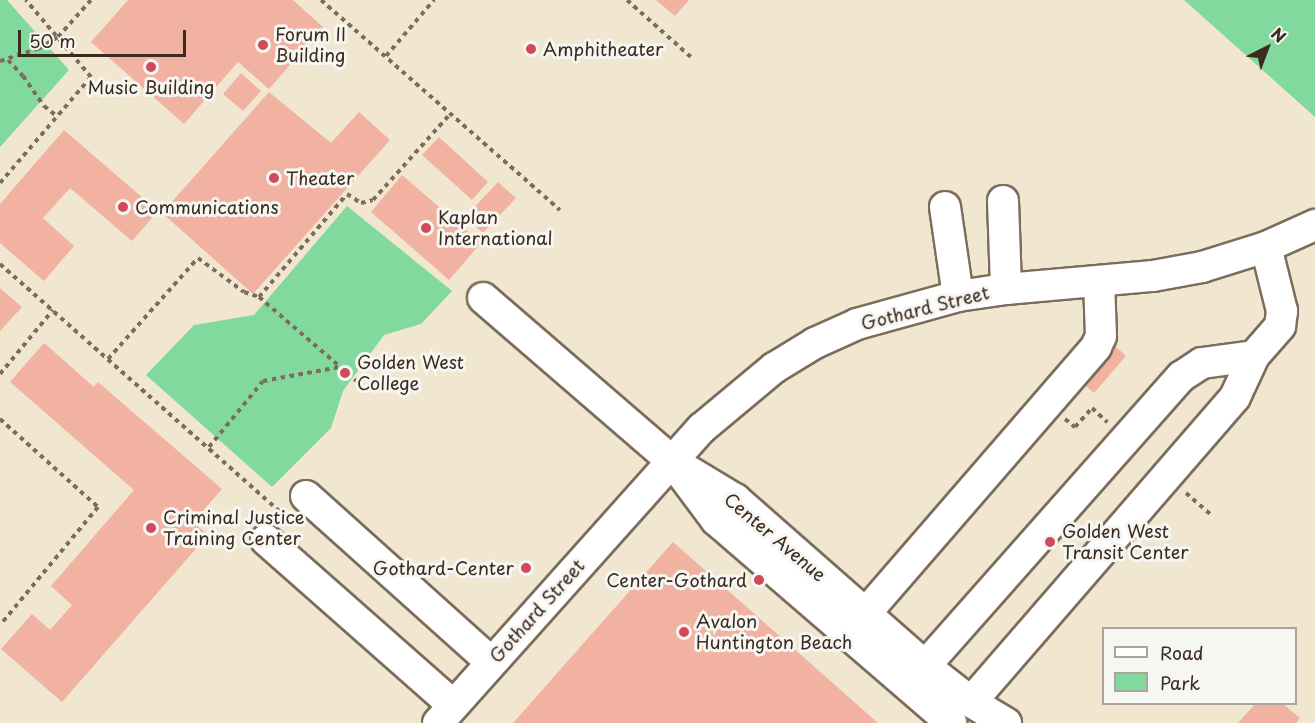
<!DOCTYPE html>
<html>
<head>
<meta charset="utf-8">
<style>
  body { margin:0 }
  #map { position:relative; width:1315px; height:723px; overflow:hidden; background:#f1e6d0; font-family:"Playpen Sans",sans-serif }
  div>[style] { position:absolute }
  .green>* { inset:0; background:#82d99d }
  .building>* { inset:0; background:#f2b2a2 }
  .path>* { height:4px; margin-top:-2px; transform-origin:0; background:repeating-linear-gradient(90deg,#7b6c5c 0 4.5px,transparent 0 9px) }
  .roads { filter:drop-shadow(2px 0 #7b6c5c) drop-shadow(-2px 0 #7b6c5c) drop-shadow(0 2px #7b6c5c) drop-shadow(0 -2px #7b6c5c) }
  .minor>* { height:30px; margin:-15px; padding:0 15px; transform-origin:15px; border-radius:15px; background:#fff }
  .dots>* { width:16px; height:16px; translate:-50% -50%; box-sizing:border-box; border:3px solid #f6f6f2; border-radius:50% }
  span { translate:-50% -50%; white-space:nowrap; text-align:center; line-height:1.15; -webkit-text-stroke:6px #f6f6f2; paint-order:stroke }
  .poi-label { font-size:18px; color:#3b2a1e }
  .left { translate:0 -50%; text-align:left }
  .right { translate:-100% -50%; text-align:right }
  .street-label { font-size:18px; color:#3b2a1e }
  .legend { position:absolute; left:1102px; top:627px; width:195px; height:78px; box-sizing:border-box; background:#f6f6f2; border:2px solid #aba49d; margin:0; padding:8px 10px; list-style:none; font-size:18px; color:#3b2a1e }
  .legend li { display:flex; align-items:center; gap:12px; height:30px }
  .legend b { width:30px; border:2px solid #aba49d }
  .north { position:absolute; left:1237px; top:18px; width:60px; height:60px; -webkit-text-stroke:4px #f6f6f2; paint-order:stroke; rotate:42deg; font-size:16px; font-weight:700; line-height:24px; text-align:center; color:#3b2a1e }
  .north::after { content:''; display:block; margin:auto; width:21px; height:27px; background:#3b2a1e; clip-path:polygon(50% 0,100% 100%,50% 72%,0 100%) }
  .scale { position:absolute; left:18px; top:30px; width:168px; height:27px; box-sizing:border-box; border:3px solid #3b2a1e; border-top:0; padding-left:8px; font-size:18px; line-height:21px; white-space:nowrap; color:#3b2a1e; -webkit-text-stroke:4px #f6f6f2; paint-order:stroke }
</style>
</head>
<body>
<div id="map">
  <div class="green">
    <div style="clip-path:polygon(0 0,7px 0,69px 70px,0 147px)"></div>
    <div style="clip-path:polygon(1184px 0,1315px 0,1315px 117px)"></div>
    <div style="clip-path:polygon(347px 206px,452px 291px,421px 324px,384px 335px,343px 391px,331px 428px,272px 487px,146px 375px,194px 325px,254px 315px)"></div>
  </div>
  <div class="building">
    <div style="clip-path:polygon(128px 0,293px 0,323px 27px,269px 89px,238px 62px,184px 124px,91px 42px)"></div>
    <div style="clip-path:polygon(656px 0,689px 0,675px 16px)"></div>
    <div style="clip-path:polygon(241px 73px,261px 91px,243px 111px,223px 94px)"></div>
    <div style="clip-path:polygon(269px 92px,331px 143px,359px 112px,390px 140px,253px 294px,162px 213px)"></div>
    <div style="clip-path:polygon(64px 130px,158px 211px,132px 241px,70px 188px,43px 218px,74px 246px,44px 281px,0 243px,0 204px)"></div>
    <div style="clip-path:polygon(439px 137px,488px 182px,472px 200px,422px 155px)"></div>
    <div style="clip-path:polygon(402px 175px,481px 243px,449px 280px,371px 212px)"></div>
    <div style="clip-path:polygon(498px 182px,516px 198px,483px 233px,465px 217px)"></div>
    <div style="clip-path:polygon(0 288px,22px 307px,0 331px)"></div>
    <div style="clip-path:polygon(44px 343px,94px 387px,98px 382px,222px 489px,193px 522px,208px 535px,62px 702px,1px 649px,32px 614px,50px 630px,72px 605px,51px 586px,134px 490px,10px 382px)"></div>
    <div style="clip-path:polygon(1113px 344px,1126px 356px,1094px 393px,1080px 381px)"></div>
    <div style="clip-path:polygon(673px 542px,878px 723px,513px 723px)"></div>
    <div style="clip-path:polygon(1255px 704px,1283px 704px,1300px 718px,1296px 723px,1238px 723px)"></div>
  </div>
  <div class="path">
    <div style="left:321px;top:0;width:318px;rotate:41.3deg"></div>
    <div style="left:627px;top:0;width:89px;rotate:41.8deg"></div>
    <div style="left:386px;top:56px;width:74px;rotate:-49.4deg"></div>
    <div style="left:8px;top:60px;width:22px;rotate:47deg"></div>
    <div style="left:23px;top:76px;width:37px;rotate:55deg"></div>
    <div style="left:44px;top:106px;width:18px;rotate:38deg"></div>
    <div style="left:0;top:61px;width:40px;rotate:-18deg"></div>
    <div style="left:38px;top:49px;width:23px;rotate:-31deg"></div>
    <div style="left:58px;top:37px;width:50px;rotate:-48.3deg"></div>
    <div style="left:0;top:183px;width:140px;rotate:-49.4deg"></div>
    <div style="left:91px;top:77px;width:101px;rotate:-130.2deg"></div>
    <div style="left:0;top:264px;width:383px;rotate:41.5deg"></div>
    <div style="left:259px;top:297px;width:133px;rotate:40.7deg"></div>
    <div style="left:108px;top:359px;width:135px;rotate:-48.3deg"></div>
    <div style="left:198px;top:258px;width:57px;rotate:36.5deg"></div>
    <div style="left:244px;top:292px;width:16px;rotate:18deg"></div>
    <div style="left:259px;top:297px;width:135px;rotate:-49.5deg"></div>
    <div style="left:347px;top:194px;width:17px;rotate:33deg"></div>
    <div style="left:361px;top:203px;width:12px;rotate:-14deg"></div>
    <div style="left:373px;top:200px;width:117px;rotate:-48.1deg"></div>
    <div style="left:0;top:374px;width:83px;rotate:-50.4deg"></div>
    <div style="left:0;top:419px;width:132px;rotate:41.9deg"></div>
    <div style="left:98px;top:507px;width:153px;rotate:129.7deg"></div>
    <div style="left:1065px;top:419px;width:13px;rotate:39deg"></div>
    <div style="left:1075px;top:427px;width:25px;rotate:-48deg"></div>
    <div style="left:1092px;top:408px;width:21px;rotate:43deg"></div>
    <div style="left:209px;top:447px;width:85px;rotate:-50.7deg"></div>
    <div style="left:263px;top:381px;width:78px;rotate:-10.3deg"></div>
    <div style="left:1186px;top:493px;width:32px;rotate:41deg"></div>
  </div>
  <div class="roads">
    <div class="minor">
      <div style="left:1003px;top:201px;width:88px;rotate:88deg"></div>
      <div style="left:945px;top:207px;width:90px;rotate:81.7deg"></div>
      <div style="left:483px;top:298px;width:250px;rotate:40.8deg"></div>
      <div style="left:672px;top:461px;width:74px;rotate:31.1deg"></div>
      <div style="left:735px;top:499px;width:253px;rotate:41.3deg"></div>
      <div style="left:925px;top:666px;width:58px;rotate:38deg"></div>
      <div style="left:971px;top:702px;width:41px;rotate:31deg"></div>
      <div style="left:681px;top:473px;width:59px;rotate:53.3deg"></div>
      <div style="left:716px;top:520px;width:311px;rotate:40.8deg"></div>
      <div style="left:306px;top:496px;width:249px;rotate:41.9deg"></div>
      <div style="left:266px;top:540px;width:249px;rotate:41.4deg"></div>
      <div style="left:865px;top:614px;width:353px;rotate:-49.1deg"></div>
      <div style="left:1096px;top:347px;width:12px;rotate:-66deg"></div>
      <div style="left:1101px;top:336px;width:54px;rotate:-92.1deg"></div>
      <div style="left:925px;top:666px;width:387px;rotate:-48.5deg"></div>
      <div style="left:1182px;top:376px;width:24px;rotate:-33deg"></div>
      <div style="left:1202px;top:363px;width:52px;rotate:-7.7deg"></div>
      <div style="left:971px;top:702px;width:403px;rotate:-49.1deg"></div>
      <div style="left:1235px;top:397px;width:45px;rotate:-65.1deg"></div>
      <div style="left:1254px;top:356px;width:40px;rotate:-49deg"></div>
      <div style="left:1280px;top:326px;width:15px;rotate:-82deg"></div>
      <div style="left:1282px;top:311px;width:66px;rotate:-104deg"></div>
      <div style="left:438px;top:723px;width:396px;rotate:-48.2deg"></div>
      <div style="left:702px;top:428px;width:94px;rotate:-39.8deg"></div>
      <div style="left:774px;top:368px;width:48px;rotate:-31.4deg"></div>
      <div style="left:815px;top:343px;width:46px;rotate:-24.3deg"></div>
      <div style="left:857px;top:324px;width:105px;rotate:-15.5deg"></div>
      <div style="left:958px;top:296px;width:49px;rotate:-8.3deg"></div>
      <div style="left:1006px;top:289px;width:148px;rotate:-5.1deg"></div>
      <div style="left:1153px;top:276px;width:50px;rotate:-10.4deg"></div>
      <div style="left:1202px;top:267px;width:67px;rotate:-17.4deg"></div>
      <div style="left:1266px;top:247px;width:54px;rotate:-24.2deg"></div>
    </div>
  </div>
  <div class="dots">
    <div style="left:263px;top:45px;background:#d1495b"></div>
    <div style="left:531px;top:49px;background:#d1495b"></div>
    <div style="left:151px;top:67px;background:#d1495b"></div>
    <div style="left:274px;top:178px;background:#d1495b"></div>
    <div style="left:123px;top:207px;background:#d1495b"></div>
    <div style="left:426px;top:228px;background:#d1495b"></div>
    <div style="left:345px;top:373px;background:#d1495b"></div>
    <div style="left:151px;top:528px;background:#d1495b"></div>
    <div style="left:1050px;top:542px;background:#d1495b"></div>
    <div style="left:526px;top:568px;background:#d1495b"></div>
    <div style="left:759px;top:580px;background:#d1495b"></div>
    <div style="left:684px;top:632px;background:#d1495b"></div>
  </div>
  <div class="poi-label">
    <span class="left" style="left:275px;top:45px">Forum II<br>Building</span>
    <span class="left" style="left:543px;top:49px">Amphitheater</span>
    <span style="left:151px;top:87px">Music Building</span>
    <span class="left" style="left:286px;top:178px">Theater</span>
    <span class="left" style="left:135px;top:207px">Communications</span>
    <span class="left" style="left:438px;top:228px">Kaplan<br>International</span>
    <span class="left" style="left:357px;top:373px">Golden West<br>College</span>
    <span class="left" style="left:163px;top:528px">Criminal Justice<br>Training Center</span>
    <span class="left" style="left:1062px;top:542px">Golden West<br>Transit Center</span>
    <span class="right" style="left:514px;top:568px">Gothard-Center</span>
    <span class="right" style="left:747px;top:580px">Center-Gothard</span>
    <span class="left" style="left:696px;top:632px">Avalon<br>Huntington Beach</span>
  </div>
  <div class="street-label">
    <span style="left:925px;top:308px;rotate:-14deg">Gothard Street</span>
    <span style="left:775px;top:537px;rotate:40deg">Center Avenue</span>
    <span style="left:537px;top:611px;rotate:-48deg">Gothard Street</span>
  </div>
  <ul class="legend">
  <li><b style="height:8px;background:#fff"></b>Road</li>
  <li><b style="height:16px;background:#82d99d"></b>Park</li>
  </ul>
  <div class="north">N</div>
  <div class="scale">50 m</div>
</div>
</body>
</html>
